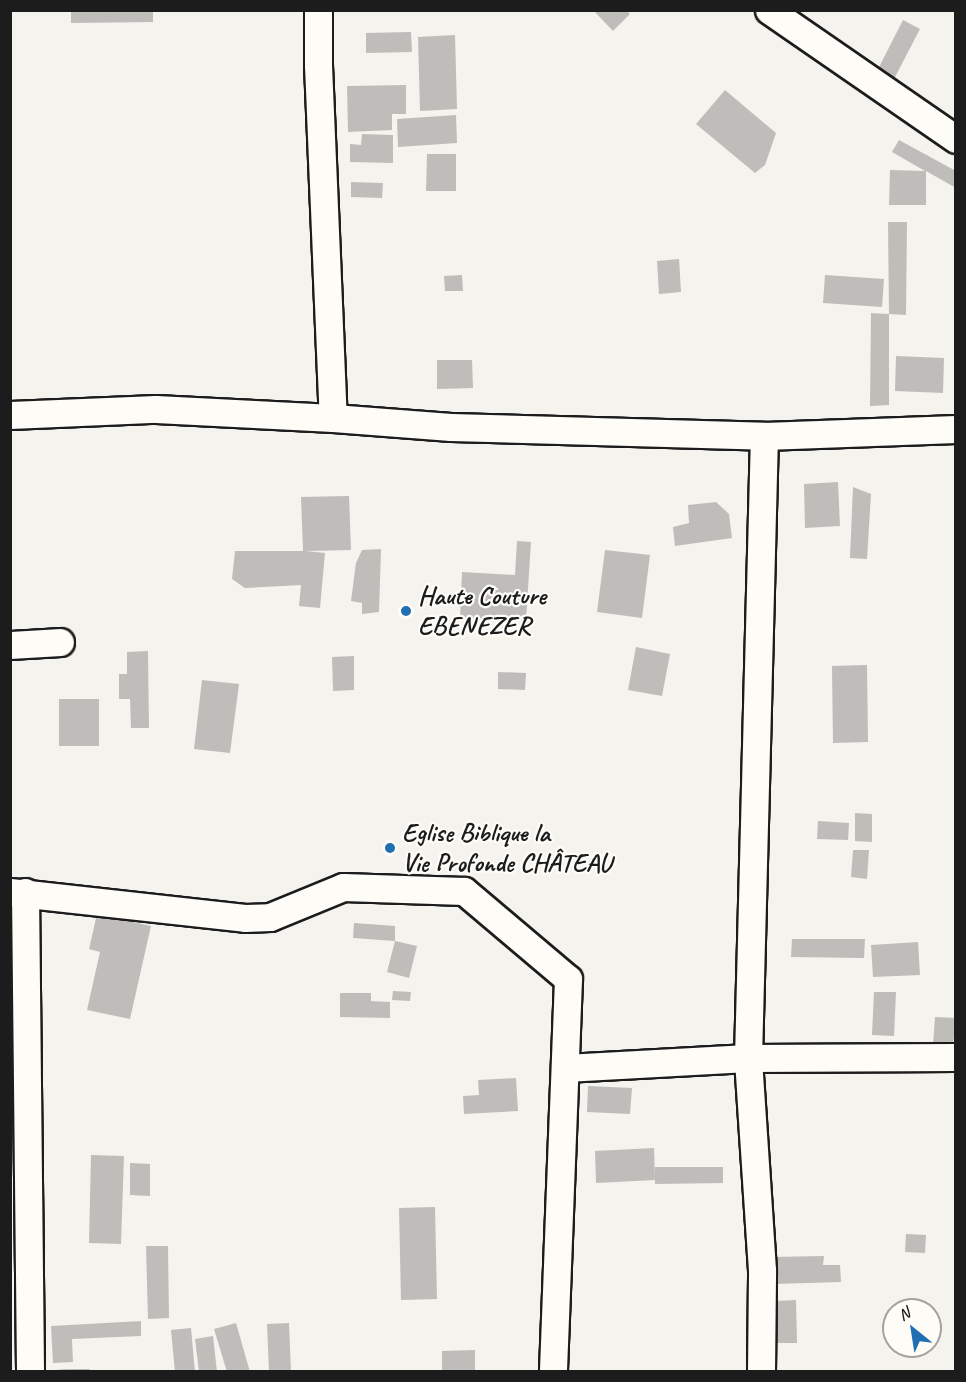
<!DOCTYPE html>
<html>
<head>
<meta charset="utf-8">
<style>
  body { margin:0 }
  #map { position:relative; width:966px; height:1382px; overflow:hidden; background:#f4f3ee; font-family:Caveat,sans-serif }
  div>[style] { position:absolute }
  .building>* { inset:0; background:#bebdba }
  .roads { filter:drop-shadow(2px 0 #1c1c1c) drop-shadow(-2px 0 #1c1c1c) drop-shadow(0 2px #1c1c1c) drop-shadow(0 -2px #1c1c1c) }
  .street>* { height:27px; margin:-13.5px; padding:0 13.5px; transform-origin:13.5px; border-radius:13.5px; background:#fdfcf7 }
  .dots>* { width:16px; height:16px; translate:-50% -50%; box-sizing:border-box; border:3px solid #fdfcf7; border-radius:50% }
  span { translate:-50% -50%; white-space:nowrap; text-align:center; line-height:1.15; -webkit-text-stroke:4.5px #fdfcf7; paint-order:stroke }
  .poi-label { font-size:26px; color:#1c1c1c; font-weight:700 }
  .left { translate:0 -50%; text-align:left }
  .frame { position:absolute; inset:0; border:12px solid #1c1c1c; pointer-events:none }
  .north { position:absolute; left:882px; top:1298px; width:60px; height:60px; box-sizing:border-box; background:#fdfcf7; border:2px solid #a3a29f; border-radius:50%; rotate:330deg; font-size:16px; font-weight:700; line-height:24px; text-align:center; color:#1c1c1c }
  .north::after { content:''; display:block; margin:auto; width:21px; height:27px; background:#1f6fb2; clip-path:polygon(50% 0,100% 100%,50% 72%,0 100%) }
</style>
</head>
<body>
<div id="map">
  <div class="building">
    <div style="clip-path:polygon(71px 10px,153px 10px,153px 22px,71px 23px)"></div>
    <div style="clip-path:polygon(593px 10px,626px 10px,630px 14px,613px 31px)"></div>
    <div style="clip-path:polygon(903px 20px,920px 29px,894px 79px,877px 71px)"></div>
    <div style="clip-path:polygon(411px 32px,412px 52px,366px 53px,366px 33px)"></div>
    <div style="clip-path:polygon(455px 35px,457px 109px,420px 111px,418px 37px)"></div>
    <div style="clip-path:polygon(406px 85px,406px 114px,392px 114px,392px 130px,348px 132px,347px 86px)"></div>
    <div style="clip-path:polygon(725px 90px,776px 133px,765px 165px,755px 173px,696px 124px)"></div>
    <div style="clip-path:polygon(456px 115px,457px 143px,398px 147px,397px 119px)"></div>
    <div style="clip-path:polygon(362px 134px,393px 135px,393px 163px,350px 162px,350px 144px,361px 145px)"></div>
    <div style="clip-path:polygon(899px 140px,956px 171px,956px 188px,926px 171px,926px 205px,889px 205px,890px 170px,925px 171px,892px 152px)"></div>
    <div style="clip-path:polygon(427px 154px,456px 154px,456px 191px,426px 191px)"></div>
    <div style="clip-path:polygon(351px 182px,383px 183px,382px 198px,351px 197px)"></div>
    <div style="clip-path:polygon(888px 222px,907px 222px,906px 315px,889px 314px)"></div>
    <div style="clip-path:polygon(679px 259px,681px 292px,659px 294px,657px 261px)"></div>
    <div style="clip-path:polygon(462px 275px,463px 291px,445px 291px,444px 276px)"></div>
    <div style="clip-path:polygon(825px 275px,884px 279px,882px 307px,823px 303px)"></div>
    <div style="clip-path:polygon(871px 313px,889px 314px,889px 405px,870px 406px)"></div>
    <div style="clip-path:polygon(896px 356px,944px 358px,943px 393px,895px 391px)"></div>
    <div style="clip-path:polygon(437px 360px,472px 360px,473px 388px,437px 389px)"></div>
    <div style="clip-path:polygon(838px 482px,840px 526px,805px 528px,804px 484px)"></div>
    <div style="clip-path:polygon(853px 487px,871px 494px,867px 559px,850px 558px)"></div>
    <div style="clip-path:polygon(349px 496px,351px 550px,306px 551px,325px 553px,320px 608px,299px 606px,301px 585px,245px 588px,232px 579px,235px 551px,303px 551px,301px 497px)"></div>
    <div style="clip-path:polygon(716px 502px,729px 514px,732px 538px,675px 546px,673px 527px,689px 523px,688px 505px)"></div>
    <div style="clip-path:polygon(517px 541px,531px 542px,526px 620px,460px 618px,462px 572px,515px 575px)"></div>
    <div style="clip-path:polygon(381px 549px,379px 612px,362px 614px,362px 603px,351px 601px,356px 563px,362px 550px)"></div>
    <div style="clip-path:polygon(605px 550px,650px 555px,642px 618px,597px 612px)"></div>
    <div style="clip-path:polygon(636px 647px,670px 654px,662px 696px,628px 690px)"></div>
    <div style="clip-path:polygon(148px 651px,149px 728px,131px 728px,130px 699px,119px 699px,119px 674px,127px 674px,127px 652px)"></div>
    <div style="clip-path:polygon(354px 656px,354px 690px,333px 691px,332px 657px)"></div>
    <div style="clip-path:polygon(867px 665px,868px 742px,833px 743px,832px 666px)"></div>
    <div style="clip-path:polygon(498px 672px,526px 673px,525px 690px,498px 689px)"></div>
    <div style="clip-path:polygon(202px 680px,239px 684px,230px 753px,194px 749px)"></div>
    <div style="clip-path:polygon(59px 699px,99px 699px,99px 746px,59px 746px)"></div>
    <div style="clip-path:polygon(855px 813px,872px 814px,872px 842px,855px 841px)"></div>
    <div style="clip-path:polygon(818px 821px,849px 823px,848px 840px,817px 839px)"></div>
    <div style="clip-path:polygon(853px 850px,869px 850px,867px 879px,851px 877px)"></div>
    <div style="clip-path:polygon(97px 914px,151px 926px,130px 1019px,87px 1010px,100px 952px,89px 949px)"></div>
    <div style="clip-path:polygon(354px 923px,395px 926px,395px 941px,417px 946px,409px 978px,387px 972px,395px 941px,353px 938px)"></div>
    <div style="clip-path:polygon(792px 939px,865px 939px,864px 958px,791px 957px)"></div>
    <div style="clip-path:polygon(918px 942px,920px 975px,873px 977px,871px 945px)"></div>
    <div style="clip-path:polygon(393px 991px,411px 992px,410px 1001px,392px 1000px)"></div>
    <div style="clip-path:polygon(874px 992px,896px 992px,894px 1036px,872px 1035px)"></div>
    <div style="clip-path:polygon(340px 993px,371px 993px,371px 1001px,390px 1002px,390px 1018px,340px 1017px)"></div>
    <div style="clip-path:polygon(935px 1017px,956px 1018px,953px 1045px,933px 1045px)"></div>
    <div style="clip-path:polygon(516px 1078px,518px 1111px,464px 1114px,463px 1096px,479px 1095px,478px 1080px)"></div>
    <div style="clip-path:polygon(588px 1086px,632px 1088px,630px 1114px,587px 1112px)"></div>
    <div style="clip-path:polygon(654px 1148px,655px 1180px,596px 1183px,595px 1151px)"></div>
    <div style="clip-path:polygon(91px 1155px,124px 1156px,121px 1244px,89px 1243px)"></div>
    <div style="clip-path:polygon(130px 1163px,150px 1164px,150px 1196px,130px 1195px)"></div>
    <div style="clip-path:polygon(655px 1167px,723px 1167px,723px 1183px,655px 1184px)"></div>
    <div style="clip-path:polygon(435px 1207px,437px 1299px,401px 1300px,399px 1208px)"></div>
    <div style="clip-path:polygon(906px 1234px,926px 1235px,925px 1253px,905px 1252px)"></div>
    <div style="clip-path:polygon(146px 1246px,168px 1246px,169px 1318px,148px 1319px)"></div>
    <div style="clip-path:polygon(824px 1256px,823px 1265px,840px 1265px,841px 1282px,774px 1284px,773px 1257px)"></div>
    <div style="clip-path:polygon(796px 1300px,797px 1343px,775px 1343px,775px 1301px)"></div>
    <div style="clip-path:polygon(141px 1321px,141px 1336px,72px 1339px,73px 1362px,53px 1363px,51px 1326px)"></div>
    <div style="clip-path:polygon(236px 1323px,250px 1372px,227px 1372px,214px 1329px)"></div>
    <div style="clip-path:polygon(289px 1323px,291px 1372px,269px 1372px,267px 1324px)"></div>
    <div style="clip-path:polygon(191px 1328px,195px 1372px,175px 1372px,171px 1330px)"></div>
    <div style="clip-path:polygon(213px 1336px,217px 1372px,199px 1372px,195px 1339px)"></div>
    <div style="clip-path:polygon(475px 1350px,475px 1372px,442px 1372px,442px 1351px)"></div>
    <div style="clip-path:polygon(55px 1369px,90px 1369px,89px 1372px)"></div>
  </div>
  <div class="roads">
    <div class="street">
      <div style="left:318px;top:10px;width:55px;rotate:90deg"></div>
      <div style="left:318px;top:65px;width:353px;rotate:87.6deg"></div>
      <div style="left:769px;top:10px;width:227px;rotate:34.6deg"></div>
      <div style="left:10px;top:415px;width:146px;rotate:-2.4deg"></div>
      <div style="left:156px;top:409px;width:177px;rotate:2.9deg"></div>
      <div style="left:333px;top:418px;width:118px;rotate:4.4deg"></div>
      <div style="left:451px;top:427px;width:313px;rotate:1.6deg"></div>
      <div style="left:764px;top:436px;width:192px;rotate:-2.1deg"></div>
      <div style="left:10px;top:645px;width:50px;rotate:-3.4deg"></div>
      <div style="left:10px;top:892px;width:236px;rotate:6.3deg"></div>
      <div style="left:245px;top:918px;width:25px;rotate:-2deg"></div>
      <div style="left:270px;top:917px;width:79px;rotate:-22.3deg"></div>
      <div style="left:343px;top:887px;width:121px;rotate:1.9deg"></div>
      <div style="left:464px;top:891px;width:136px;rotate:40.2deg"></div>
      <div style="left:568px;top:979px;width:393px;rotate:92.2deg"></div>
      <div style="left:25px;top:892px;width:480px;rotate:89.4deg"></div>
      <div style="left:565px;top:1068px;width:183px;rotate:-3.1deg"></div>
      <div style="left:748px;top:1058px;width:208px;rotate:-0.3deg"></div>
      <div style="left:761px;top:1372px;width:102px;rotate:-89.4deg"></div>
      <div style="left:762px;top:1270px;width:212px;rotate:-93.8deg"></div>
      <div style="left:748px;top:1058px;width:622px;rotate:-88.53deg"></div>
    </div>
  </div>
  <div class="dots">
    <div style="left:406px;top:611px;background:#1f6fb2"></div>
    <div style="left:390px;top:848px;background:#1f6fb2"></div>
  </div>
  <div class="poi-label">
    <span class="left" style="left:418px;top:611px">Haute Couture<br>EBENEZER</span>
    <span class="left" style="left:402px;top:848px">Eglise Biblique la<br>Vie Profonde CHÂTEAU</span>
  </div>
  <div class="frame"></div>
  <div class="north">N</div>
</div>
</body>
</html>
